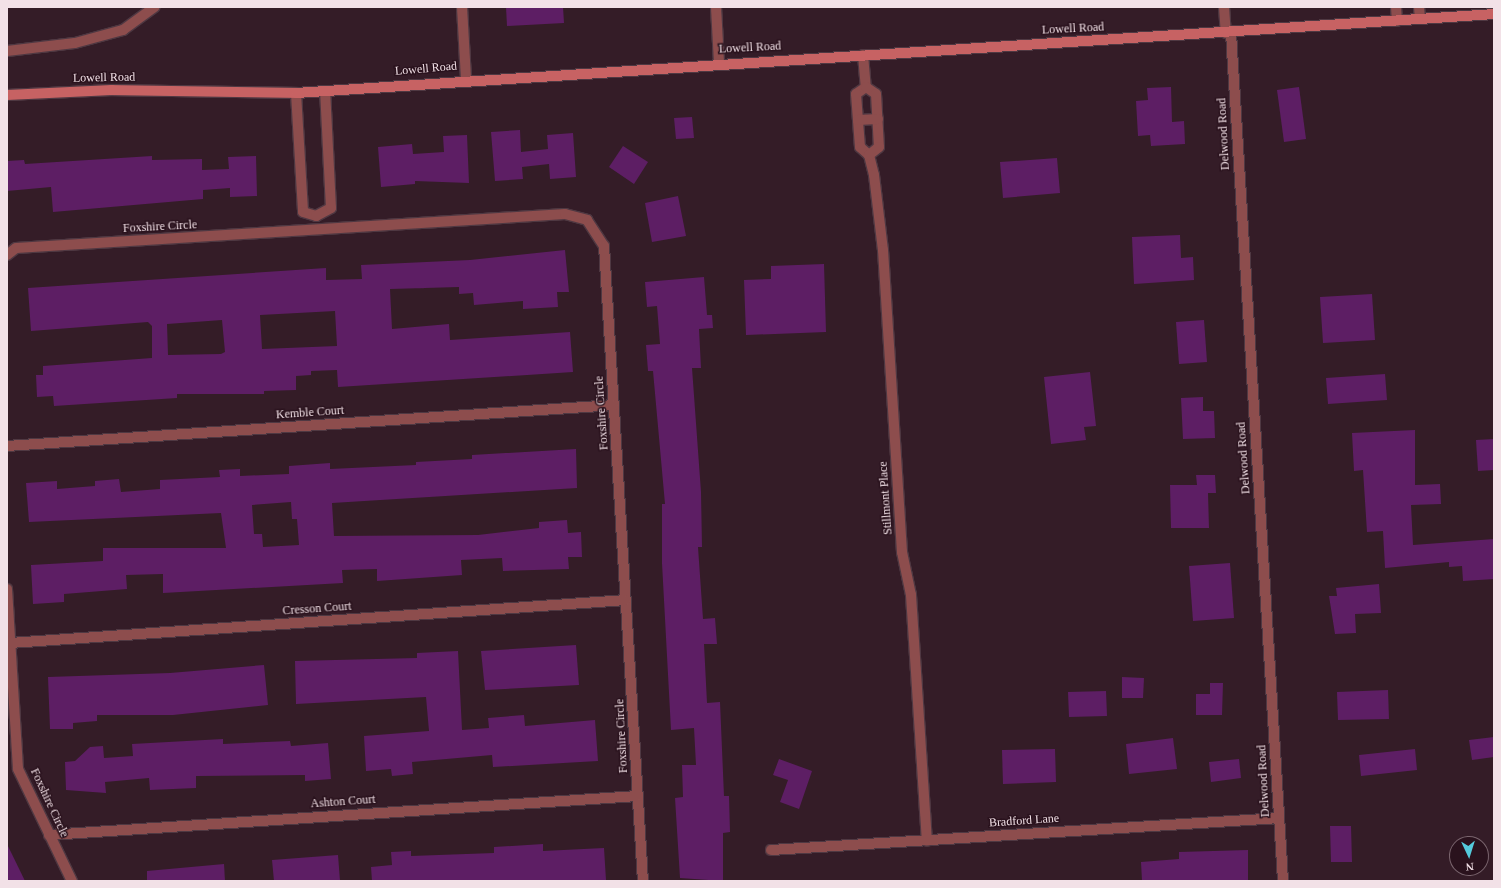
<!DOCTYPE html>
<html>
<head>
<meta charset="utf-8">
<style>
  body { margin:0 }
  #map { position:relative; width:1501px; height:888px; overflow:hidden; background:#341c27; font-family:Georgia,serif }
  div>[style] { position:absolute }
  .building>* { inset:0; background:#5d1e64 }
  .roads { filter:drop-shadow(1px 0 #4f3842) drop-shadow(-1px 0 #4f3842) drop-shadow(0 1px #4f3842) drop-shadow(0 -1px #4f3842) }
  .lane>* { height:10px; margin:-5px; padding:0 5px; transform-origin:5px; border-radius:5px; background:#8d4d4d }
  .street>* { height:10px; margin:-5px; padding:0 5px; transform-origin:5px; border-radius:5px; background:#8d4d4d }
  .secondary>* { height:10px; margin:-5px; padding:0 5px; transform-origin:5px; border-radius:5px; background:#c76263 }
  span { translate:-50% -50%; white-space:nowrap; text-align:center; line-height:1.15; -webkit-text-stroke:3px #2a121d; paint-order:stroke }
  .street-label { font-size:12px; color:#f2e1e7 }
  .frame { position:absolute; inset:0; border:8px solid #f2e1e7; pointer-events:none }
  .north { position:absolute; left:1449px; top:836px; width:40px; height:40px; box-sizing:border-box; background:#2a121d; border:1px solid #7a656e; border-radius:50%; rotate:176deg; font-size:11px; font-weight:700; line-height:16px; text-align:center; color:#f2e1e7 }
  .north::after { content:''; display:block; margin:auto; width:14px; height:18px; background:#54cadc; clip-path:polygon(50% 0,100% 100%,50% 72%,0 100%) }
</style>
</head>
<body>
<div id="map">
  <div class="building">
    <div style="clip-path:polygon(506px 7px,563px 7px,564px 23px,507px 26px)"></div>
    <div style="clip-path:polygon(1171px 87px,1172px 122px,1184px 121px,1185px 144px,1151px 146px,1150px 135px,1138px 136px,1136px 101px,1148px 100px,1147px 88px)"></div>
    <div style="clip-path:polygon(1299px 87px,1306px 139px,1284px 142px,1277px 90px)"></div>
    <div style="clip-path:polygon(692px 117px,694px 138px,676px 139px,674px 118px)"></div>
    <div style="clip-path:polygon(520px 130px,521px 152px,548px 149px,547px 135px,573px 133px,576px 177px,550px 179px,549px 164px,522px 167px,523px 179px,495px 181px,491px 132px)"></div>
    <div style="clip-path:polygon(467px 135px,469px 183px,415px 181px,415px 184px,381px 187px,378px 147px,412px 144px,413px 154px,444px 152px,443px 136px)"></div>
    <div style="clip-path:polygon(623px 146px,648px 162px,634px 184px,609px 167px)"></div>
    <div style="clip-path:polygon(152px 156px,152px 160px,202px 159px,202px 170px,229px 169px,228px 157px,256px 156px,257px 196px,230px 197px,230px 188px,203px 190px,203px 199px,53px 212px,51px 187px,7px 191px,7px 161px,24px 160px,25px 164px)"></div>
    <div style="clip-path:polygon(1057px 158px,1060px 193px,1003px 198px,1000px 162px)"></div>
    <div style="clip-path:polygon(678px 196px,686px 236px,652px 242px,645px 203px)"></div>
    <div style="clip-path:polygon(1180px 235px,1181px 258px,1193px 257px,1194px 280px,1134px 284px,1132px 237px)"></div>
    <div style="clip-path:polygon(evenodd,565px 250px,569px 292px,557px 292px,558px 307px,523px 309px,523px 301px,474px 305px,473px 293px,459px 294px,459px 287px,390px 289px,392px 329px,449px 324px,450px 340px,570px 332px,573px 372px,338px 387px,337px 370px,311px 371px,311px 375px,296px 376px,296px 390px,264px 391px,264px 394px,177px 394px,177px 398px,54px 406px,53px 396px,37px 397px,36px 375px,43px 375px,43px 366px,152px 358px,152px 326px,148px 322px,31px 331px,28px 288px,326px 268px,326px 280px,362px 279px,361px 265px,470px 260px,565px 250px,335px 311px,337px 346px,262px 349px,260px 315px,335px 311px,565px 250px,222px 320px,225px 352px,221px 354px,168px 355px,167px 324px,222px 320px)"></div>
    <div style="clip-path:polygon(824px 264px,826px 332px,746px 335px,744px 280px,771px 279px,771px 266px)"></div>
    <div style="clip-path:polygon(704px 277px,707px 315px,712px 315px,713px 328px,699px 329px,701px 368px,692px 368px,701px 492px,702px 547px,698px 547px,703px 619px,715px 618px,717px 644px,704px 644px,707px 703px,720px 702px,724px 796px,729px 796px,730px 832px,723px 833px,723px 881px,680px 878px,675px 798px,683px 797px,682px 765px,696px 765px,694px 728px,671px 730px,662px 563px,662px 504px,665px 504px,653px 371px,648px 371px,646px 345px,660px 344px,657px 306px,647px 307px,645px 282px)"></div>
    <div style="clip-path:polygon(1372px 294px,1375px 340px,1323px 343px,1320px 297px)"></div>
    <div style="clip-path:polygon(1204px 320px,1207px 362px,1179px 364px,1176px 322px)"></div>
    <div style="clip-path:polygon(1090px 372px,1096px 426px,1084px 427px,1086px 440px,1051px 444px,1044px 377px)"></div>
    <div style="clip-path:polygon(1385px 374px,1387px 400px,1328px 404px,1326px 378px)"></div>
    <div style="clip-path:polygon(1203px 397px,1203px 411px,1214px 411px,1215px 438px,1183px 439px,1181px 398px)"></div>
    <div style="clip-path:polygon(1415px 430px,1415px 485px,1440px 484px,1441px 504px,1411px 505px,1413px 545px,1494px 539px,1494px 579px,1463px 581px,1462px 566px,1449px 567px,1449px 562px,1385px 568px,1383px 531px,1367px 532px,1363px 470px,1354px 471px,1352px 433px)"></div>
    <div style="clip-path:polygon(1494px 439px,1494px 470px,1478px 471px,1476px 440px)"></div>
    <div style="clip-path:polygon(evenodd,576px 449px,577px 488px,332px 503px,334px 536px,478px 535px,539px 528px,539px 522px,567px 520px,568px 533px,581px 532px,582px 557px,568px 557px,569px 569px,503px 571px,502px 558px,461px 560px,462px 575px,377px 581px,377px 569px,342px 570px,343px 583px,163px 593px,163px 574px,126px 575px,127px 589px,64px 594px,64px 602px,33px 604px,31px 565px,103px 561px,103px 548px,226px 548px,221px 513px,29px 522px,26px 483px,57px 481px,57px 489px,95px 486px,95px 481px,119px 479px,121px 492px,160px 489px,160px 480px,220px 477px,219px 470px,240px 469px,240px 476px,289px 474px,289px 466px,330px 463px,330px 469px,416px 465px,416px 462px,472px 459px,472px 455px,576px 449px,291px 502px,292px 519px,297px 519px,299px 545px,263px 547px,262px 534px,254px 534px,252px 505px,291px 502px)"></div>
    <div style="clip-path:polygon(1196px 475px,1215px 475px,1216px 493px,1208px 493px,1209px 528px,1171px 528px,1170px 485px,1197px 485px)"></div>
    <div style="clip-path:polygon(1230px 563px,1234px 618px,1193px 621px,1189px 566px)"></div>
    <div style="clip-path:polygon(1379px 584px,1381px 613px,1355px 614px,1356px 633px,1335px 634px,1329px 596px,1337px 596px,1336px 588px)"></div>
    <div style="clip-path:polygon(576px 645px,579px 685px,485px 690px,481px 651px)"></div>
    <div style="clip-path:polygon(458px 651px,462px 730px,489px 728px,488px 718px,524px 715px,525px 726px,595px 720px,598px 761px,493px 767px,492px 755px,412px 762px,413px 774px,392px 776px,391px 769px,366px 771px,364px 736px,429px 731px,426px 697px,296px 704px,295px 661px,417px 658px,417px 653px)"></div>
    <div style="clip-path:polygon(264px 665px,268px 705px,173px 715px,97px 715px,97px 721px,73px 723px,73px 729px,50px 729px,48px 677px,170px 673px)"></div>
    <div style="clip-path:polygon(1122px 677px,1144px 678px,1143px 698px,1122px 698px)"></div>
    <div style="clip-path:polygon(1210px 683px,1223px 683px,1222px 715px,1196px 715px,1196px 694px,1210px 694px)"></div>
    <div style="clip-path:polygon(1388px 690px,1389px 719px,1338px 720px,1337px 692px)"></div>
    <div style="clip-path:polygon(1106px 691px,1107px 716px,1069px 717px,1068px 692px)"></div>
    <div style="clip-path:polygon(1494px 737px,1494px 757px,1472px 760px,1469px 740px)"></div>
    <div style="clip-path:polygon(1173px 738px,1177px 769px,1129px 774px,1126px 744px)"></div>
    <div style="clip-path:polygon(223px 739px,223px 744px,290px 741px,291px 746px,328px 743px,331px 779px,305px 781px,305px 775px,196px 776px,196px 788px,150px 790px,149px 778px,105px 782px,106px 793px,66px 790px,65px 762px,75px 761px,90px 747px,103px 746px,104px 758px,133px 756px,132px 744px)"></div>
    <div style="clip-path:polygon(1055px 749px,1056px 782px,1003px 784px,1002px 750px)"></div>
    <div style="clip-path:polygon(1415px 749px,1417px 770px,1361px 776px,1359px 755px)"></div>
    <div style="clip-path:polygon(779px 759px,812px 771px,799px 809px,780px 802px,788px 780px,773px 775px)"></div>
    <div style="clip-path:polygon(1239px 759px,1241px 778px,1211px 782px,1209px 762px)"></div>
    <div style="clip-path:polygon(1330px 826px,1351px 826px,1352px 862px,1331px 862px)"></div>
    <div style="clip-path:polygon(7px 844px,25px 881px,7px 881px)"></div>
    <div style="clip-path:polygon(543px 844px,543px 851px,604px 848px,606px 880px,372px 881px,371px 867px,392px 865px,391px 852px,411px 851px,411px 856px,494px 853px,494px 847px)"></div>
    <div style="clip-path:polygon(1248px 850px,1248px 880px,1142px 881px,1141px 862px,1179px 859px,1179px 852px)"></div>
    <div style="clip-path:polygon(338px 855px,340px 881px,274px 881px,272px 860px)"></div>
    <div style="clip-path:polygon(224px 864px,225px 881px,147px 881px,147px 871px)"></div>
  </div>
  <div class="roads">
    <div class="lane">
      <div style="left:1224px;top:7px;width:26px;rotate:86deg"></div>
      <div style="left:863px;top:55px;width:32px;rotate:85deg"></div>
      <div style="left:866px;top:87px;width:12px;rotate:145deg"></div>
      <div style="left:856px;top:94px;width:53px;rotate:85.7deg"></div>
      <div style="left:860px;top:147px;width:12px;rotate:42deg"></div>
      <div style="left:869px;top:155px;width:21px;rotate:76deg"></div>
      <div style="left:874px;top:175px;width:76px;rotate:83.2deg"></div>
      <div style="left:883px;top:250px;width:303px;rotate:86.4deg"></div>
      <div style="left:902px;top:552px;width:44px;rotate:78.2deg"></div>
      <div style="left:911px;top:595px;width:246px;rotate:86.3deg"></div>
      <div style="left:866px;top:87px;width:12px;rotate:35deg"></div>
      <div style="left:876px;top:94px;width:53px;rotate:86.8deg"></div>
      <div style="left:879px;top:147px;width:13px;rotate:141deg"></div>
      <div style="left:858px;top:120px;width:20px;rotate:-3deg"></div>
    </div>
    <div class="street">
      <div style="left:462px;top:7px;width:72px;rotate:86.8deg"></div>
      <div style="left:716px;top:7px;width:56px;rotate:86.9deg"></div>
      <div style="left:1396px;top:7px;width:14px;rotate:86deg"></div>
      <div style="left:1419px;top:7px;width:12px;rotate:85deg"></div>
      <div style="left:1231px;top:33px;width:850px;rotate:86.49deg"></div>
      <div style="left:7px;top:51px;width:68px;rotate:-6.7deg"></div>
      <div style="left:75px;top:43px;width:50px;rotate:-15.2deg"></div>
      <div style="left:123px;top:30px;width:39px;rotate:-36deg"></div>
      <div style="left:296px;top:93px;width:119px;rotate:86.6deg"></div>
      <div style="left:303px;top:212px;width:14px;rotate:17deg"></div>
      <div style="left:316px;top:216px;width:17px;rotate:-28deg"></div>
      <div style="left:331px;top:208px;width:117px;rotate:-92.9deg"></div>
      <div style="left:7px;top:255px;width:11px;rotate:-38deg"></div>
      <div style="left:16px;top:248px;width:550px;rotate:-3.54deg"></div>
      <div style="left:565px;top:214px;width:23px;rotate:15deg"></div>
      <div style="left:587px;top:220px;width:31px;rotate:57deg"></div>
      <div style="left:604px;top:246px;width:636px;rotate:86.49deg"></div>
      <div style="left:7px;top:446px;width:608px;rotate:-3.86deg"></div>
      <div style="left:7px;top:589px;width:180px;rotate:86.5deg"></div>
      <div style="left:18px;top:769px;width:124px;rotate:64.3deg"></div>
      <div style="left:10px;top:643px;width:617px;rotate:-3.99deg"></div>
      <div style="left:49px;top:835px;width:590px;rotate:-3.79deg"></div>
      <div style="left:771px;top:850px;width:509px;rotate:-3.6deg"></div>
    </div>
    <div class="secondary">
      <div style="left:7px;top:95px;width:105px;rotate:-2.7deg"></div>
      <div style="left:112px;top:90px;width:184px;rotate:0.9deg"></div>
      <div style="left:296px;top:93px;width:1201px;rotate:-3.77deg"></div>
    </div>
  </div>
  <div class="street-label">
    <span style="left:1073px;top:29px;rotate:-3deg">Lowell Road</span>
    <span style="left:750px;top:48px;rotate:-3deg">Lowell Road</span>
    <span style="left:426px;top:69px;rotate:-5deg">Lowell Road</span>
    <span style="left:104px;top:78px;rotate:-1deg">Lowell Road</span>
    <span style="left:1224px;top:134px;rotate:-93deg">Delwood Road</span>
    <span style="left:160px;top:227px;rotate:-3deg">Foxshire Circle</span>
    <span style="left:310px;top:413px;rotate:-4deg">Kemble Court</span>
    <span style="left:602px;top:413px;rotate:-94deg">Foxshire Circle</span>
    <span style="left:1244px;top:458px;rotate:-94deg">Delwood Road</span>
    <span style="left:886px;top:498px;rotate:-94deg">Stillmont Place</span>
    <span style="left:317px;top:609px;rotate:-4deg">Cresson Court</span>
    <span style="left:622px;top:736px;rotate:-93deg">Foxshire Circle</span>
    <span style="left:1264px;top:781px;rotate:-93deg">Delwood Road</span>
    <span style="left:343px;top:802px;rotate:-4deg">Ashton Court</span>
    <span style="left:49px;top:803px;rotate:65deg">Foxshire Circle</span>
    <span style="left:1024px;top:821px;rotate:-4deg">Bradford Lane</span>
  </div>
  <div class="frame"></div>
  <div class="north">N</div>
</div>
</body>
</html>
